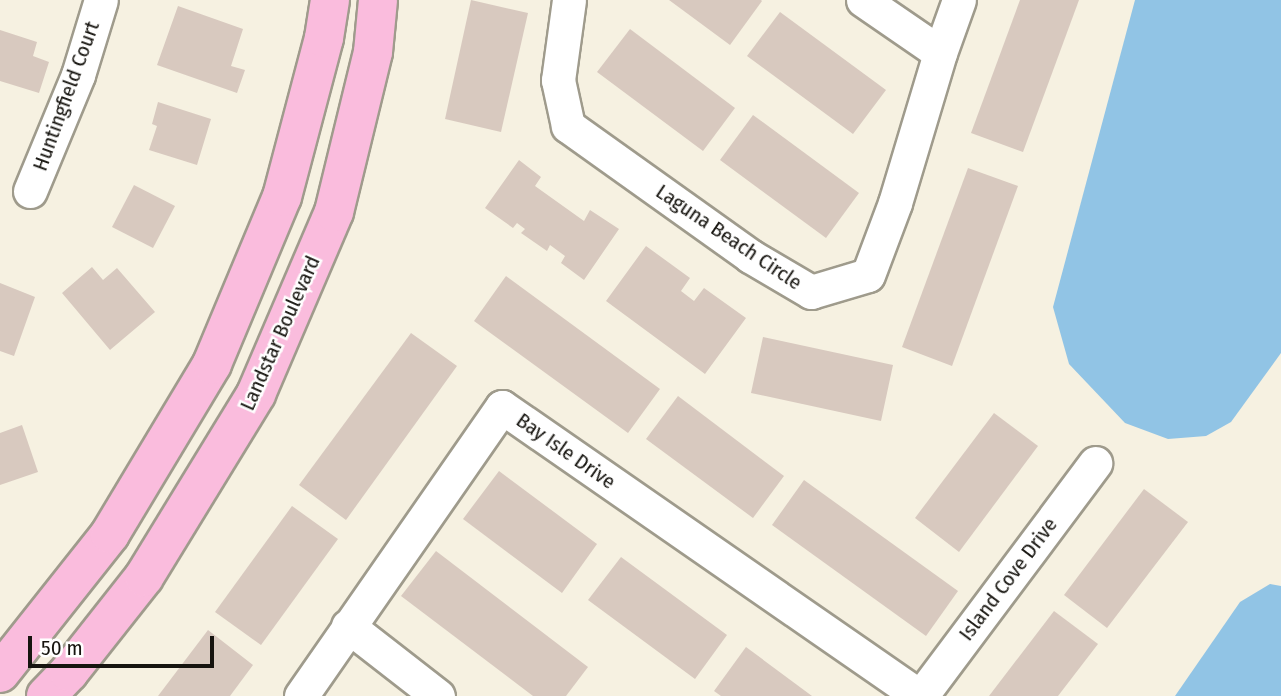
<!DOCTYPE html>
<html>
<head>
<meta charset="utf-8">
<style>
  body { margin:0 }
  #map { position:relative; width:1281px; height:696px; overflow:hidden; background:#f6f1e1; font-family:"Fira Sans Condensed",sans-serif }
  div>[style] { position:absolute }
  .water>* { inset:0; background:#91c4e5 }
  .building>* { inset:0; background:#d8c9bf }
  .roads { filter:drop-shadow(2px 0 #9f9b8c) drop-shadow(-2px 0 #9f9b8c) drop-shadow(0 2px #9f9b8c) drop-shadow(0 -2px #9f9b8c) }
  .minor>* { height:33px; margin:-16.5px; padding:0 16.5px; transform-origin:16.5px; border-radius:16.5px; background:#fff }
  .major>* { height:38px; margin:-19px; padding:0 19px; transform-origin:19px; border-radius:19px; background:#fabcdd }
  span { translate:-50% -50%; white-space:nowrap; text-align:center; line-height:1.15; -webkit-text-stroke:5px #fff; paint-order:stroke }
  .street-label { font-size:21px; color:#16140f }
  .scale { position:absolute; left:28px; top:636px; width:186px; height:32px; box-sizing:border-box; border:4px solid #16140f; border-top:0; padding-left:9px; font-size:21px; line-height:24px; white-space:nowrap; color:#16140f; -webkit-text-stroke:5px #fff; paint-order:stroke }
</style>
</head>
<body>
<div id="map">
  <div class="water">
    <div style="clip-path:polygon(1135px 0,1281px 0,1281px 353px,1231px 422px,1206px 436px,1168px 439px,1125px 423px,1069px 364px,1053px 307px)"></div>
    <div style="clip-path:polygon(1270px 584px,1281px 586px,1281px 696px,1175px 696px,1240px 602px)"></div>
  </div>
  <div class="building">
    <div style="clip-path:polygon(471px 0,528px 13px,501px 132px,445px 119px)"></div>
    <div style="clip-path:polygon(669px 0,761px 0,762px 1px,730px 45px)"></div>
    <div style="clip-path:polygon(1020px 0,1079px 0,1023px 152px,971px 133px)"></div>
    <div style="clip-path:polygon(178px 6px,243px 29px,231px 66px,245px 70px,237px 93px,157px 65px)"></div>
    <div style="clip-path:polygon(780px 12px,886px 90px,853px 134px,747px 56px)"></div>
    <div style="clip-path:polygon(630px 29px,735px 108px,703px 151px,597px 72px)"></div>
    <div style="clip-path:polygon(0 30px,37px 42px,33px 56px,49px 62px,39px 93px,0 81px)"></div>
    <div style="clip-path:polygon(158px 102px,211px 119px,197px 165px,149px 150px,157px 126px,152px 124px)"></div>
    <div style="clip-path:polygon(753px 115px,859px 193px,826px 238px,720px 160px)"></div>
    <div style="clip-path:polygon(519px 160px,541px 177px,535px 186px,584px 221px,590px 210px,619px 229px,584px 280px,561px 263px,565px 256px,550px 245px,547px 251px,521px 233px,525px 229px,517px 223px,513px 228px,485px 208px)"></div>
    <div style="clip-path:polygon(968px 168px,1018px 186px,952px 366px,902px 347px)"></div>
    <div style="clip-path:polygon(134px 185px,175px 206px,153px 248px,112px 227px)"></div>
    <div style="clip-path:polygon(646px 246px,690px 278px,681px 291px,694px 301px,704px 288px,746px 318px,705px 374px,606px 301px)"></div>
    <div style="clip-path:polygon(92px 267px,103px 280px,117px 268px,155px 312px,110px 350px,62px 293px)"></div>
    <div style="clip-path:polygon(506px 276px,660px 389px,628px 433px,474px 321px)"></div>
    <div style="clip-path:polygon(0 283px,35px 297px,14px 356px,0 351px)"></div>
    <div style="clip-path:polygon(411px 333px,457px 366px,346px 520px,299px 485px)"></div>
    <div style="clip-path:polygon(763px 337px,893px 365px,881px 421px,751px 393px)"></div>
    <div style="clip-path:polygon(678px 396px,784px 476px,753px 518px,646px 439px)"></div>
    <div style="clip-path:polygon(994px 413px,1038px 446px,959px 552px,915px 518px)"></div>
    <div style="clip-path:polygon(22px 425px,38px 472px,0 485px,0 433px)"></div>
    <div style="clip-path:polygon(499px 471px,597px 544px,562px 593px,463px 519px)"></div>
    <div style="clip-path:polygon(804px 480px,958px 591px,926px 636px,772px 525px)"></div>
    <div style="clip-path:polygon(1144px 489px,1188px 522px,1107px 628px,1064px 595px)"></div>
    <div style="clip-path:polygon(292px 506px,338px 539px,261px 645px,215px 612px)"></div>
    <div style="clip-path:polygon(436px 551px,588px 667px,566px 696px,533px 696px,401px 596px)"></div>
    <div style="clip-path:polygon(621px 557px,727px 635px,695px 679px,588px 600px)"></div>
    <div style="clip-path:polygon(1054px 611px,1098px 644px,1058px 696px,989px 696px)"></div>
    <div style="clip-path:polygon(208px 630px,253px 665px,230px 696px,158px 696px)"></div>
    <div style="clip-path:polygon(746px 647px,812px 696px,721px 696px,714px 691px)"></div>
  </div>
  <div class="roads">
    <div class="minor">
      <div style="left:569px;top:0;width:81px;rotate:97.8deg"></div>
      <div style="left:558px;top:80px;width:47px;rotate:77.7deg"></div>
      <div style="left:568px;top:126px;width:224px;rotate:35.5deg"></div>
      <div style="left:750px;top:256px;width:71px;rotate:30.5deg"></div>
      <div style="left:811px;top:292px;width:59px;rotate:-16.6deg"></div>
      <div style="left:868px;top:275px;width:77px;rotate:-69.4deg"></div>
      <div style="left:895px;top:203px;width:157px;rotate:-73.3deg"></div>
      <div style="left:940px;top:53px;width:56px;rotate:-70.3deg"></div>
      <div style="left:863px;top:0;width:93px;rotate:34.5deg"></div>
      <div style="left:30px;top:191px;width:126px;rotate:-67.5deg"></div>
      <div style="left:78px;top:75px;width:78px;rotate:-73deg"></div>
      <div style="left:348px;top:626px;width:114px;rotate:37.9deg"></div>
      <div style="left:301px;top:696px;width:352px;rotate:-55.2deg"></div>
      <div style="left:502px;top:407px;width:507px;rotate:34.72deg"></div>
      <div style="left:921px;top:696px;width:291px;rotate:-53.2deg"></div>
    </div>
    <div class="major">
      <div style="left:0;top:673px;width:177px;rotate:-51.6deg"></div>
      <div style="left:110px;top:534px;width:198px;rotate:-59deg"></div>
      <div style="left:212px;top:364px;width:181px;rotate:-67.3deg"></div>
      <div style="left:282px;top:197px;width:164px;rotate:-75.2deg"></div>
      <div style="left:324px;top:38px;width:38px;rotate:-81deg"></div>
      <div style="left:46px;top:696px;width:33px;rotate:-46deg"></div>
      <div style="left:69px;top:672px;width:121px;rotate:-51.7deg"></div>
      <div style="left:144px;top:577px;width:215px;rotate:-58.5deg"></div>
      <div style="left:256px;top:394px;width:198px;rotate:-66.8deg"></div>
      <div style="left:334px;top:212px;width:165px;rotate:-76.3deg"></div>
      <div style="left:373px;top:52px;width:52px;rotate:-84.5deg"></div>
    </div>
  </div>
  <div class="street-label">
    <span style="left:66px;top:96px;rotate:-70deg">Huntingfield Court</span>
    <span style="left:729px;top:237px;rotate:34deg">Laguna Beach Circle</span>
    <span style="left:280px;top:333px;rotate:-66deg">Landstar Boulevard</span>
    <span style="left:566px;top:451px;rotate:35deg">Bay Isle Drive</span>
    <span style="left:1008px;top:579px;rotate:-53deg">Island Cove Drive</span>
  </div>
  <div class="scale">50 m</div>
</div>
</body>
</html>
